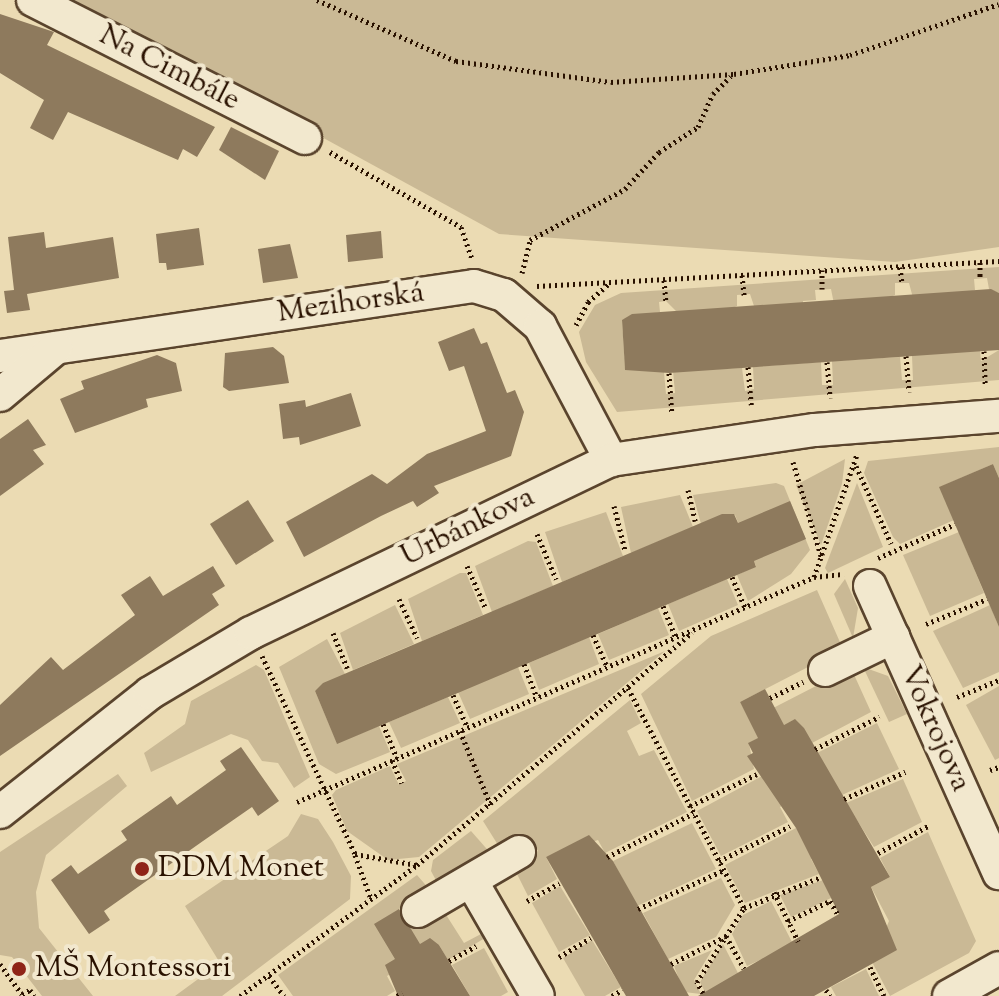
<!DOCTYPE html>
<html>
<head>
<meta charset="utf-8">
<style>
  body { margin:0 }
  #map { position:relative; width:999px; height:996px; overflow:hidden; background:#ebdbb3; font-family:"Sorts Mill Goudy",serif }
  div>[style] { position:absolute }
  .green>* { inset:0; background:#cab995 }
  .building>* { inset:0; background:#8e7a5d }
  .path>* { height:5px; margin-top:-2.5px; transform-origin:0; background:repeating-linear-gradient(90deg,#291100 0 2px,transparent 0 6px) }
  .roads { filter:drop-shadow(2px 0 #5a442d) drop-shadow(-2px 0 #5a442d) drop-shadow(0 2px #5a442d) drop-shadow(0 -2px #5a442d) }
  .minor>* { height:32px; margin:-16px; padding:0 16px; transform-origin:16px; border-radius:16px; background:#f2e8ce }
  .dots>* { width:22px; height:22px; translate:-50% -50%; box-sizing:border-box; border:4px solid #f2e8ce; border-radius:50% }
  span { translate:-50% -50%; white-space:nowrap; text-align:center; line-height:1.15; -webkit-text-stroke:8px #f2e8ce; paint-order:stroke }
  .street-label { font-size:30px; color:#291100 }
  .poi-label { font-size:30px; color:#291100 }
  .left { translate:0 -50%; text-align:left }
</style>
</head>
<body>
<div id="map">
  <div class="green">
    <div style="clip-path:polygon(71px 0,999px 0,999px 247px,895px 262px,499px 234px)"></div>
    <div style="clip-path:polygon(999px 267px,999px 293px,989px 289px,987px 278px,974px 279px,975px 290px,961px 295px,913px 298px,909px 283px,895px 283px,895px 295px,882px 300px,834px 304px,831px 289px,815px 290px,816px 300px,803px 301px,803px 306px,755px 309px,750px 294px,737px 295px,737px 306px,724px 312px,676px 311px,666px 301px,659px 302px,660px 312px,622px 320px,625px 369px,664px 372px,666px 394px,675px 393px,673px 371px,742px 368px,745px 391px,754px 389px,753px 367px,821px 362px,822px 385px,833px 385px,832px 361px,900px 357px,902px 380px,913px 380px,912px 356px,927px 350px,980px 351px,981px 361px,999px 350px,999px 380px,617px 412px,586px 362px,579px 332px,595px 305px,621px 293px)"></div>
    <div style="clip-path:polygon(999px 447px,999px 478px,993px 464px,940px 487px,954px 520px,900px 544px,893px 537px,864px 473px,868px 461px)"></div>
    <div style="clip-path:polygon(845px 459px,842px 484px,821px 545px,796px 485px)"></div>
    <div style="clip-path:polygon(776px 483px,784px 486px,810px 550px,791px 574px,748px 601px,737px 575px,756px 566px,735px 515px,701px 524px,693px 495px)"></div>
    <div style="clip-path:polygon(857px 483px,883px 547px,828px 573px,825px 568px)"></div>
    <div style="clip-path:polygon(680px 495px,693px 527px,631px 553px,621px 507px)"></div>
    <div style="clip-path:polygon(606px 512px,623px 556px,562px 582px,545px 532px)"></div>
    <div style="clip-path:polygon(959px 532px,984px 593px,930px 616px,903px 555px)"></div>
    <div style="clip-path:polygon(528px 541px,536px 542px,553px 586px,492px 612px,475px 566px)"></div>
    <div style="clip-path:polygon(460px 573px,466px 573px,483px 615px,422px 641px,408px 599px)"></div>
    <div style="clip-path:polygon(727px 579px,738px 605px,679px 631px,668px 604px)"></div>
    <div style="clip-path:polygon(845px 579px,858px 608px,853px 638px,834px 594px)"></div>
    <div style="clip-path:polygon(817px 590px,843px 649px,740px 702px,750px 720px,851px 668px,871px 712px,812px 743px,794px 720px,749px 743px,754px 769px,692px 801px,641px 694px,711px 636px)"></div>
    <div style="clip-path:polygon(395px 605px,414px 644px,353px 670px,340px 633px)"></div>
    <div style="clip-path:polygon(990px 605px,999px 627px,999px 672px,963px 688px,933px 631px)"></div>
    <div style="clip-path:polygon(658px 608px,669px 635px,609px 660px,598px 634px)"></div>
    <div style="clip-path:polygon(589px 637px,599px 664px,539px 690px,529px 663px)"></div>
    <div style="clip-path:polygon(327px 639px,345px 674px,315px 691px,337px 743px,379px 726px,390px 752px,336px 774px,319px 764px,279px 667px)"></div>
    <div style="clip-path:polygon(665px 651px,419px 857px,388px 860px,347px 831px,332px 795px,336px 790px,390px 766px,399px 785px,406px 781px,397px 764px)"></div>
    <div style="clip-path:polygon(256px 665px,264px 670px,310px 777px,294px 788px,278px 763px,262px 761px,248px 740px,231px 734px,151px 772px,144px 753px,185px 724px,191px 701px)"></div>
    <div style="clip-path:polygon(518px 667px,529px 694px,470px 719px,458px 692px)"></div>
    <div style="clip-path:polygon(863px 667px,888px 676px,907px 714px,889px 722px)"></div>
    <div style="clip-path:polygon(999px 686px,999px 758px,995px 760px,966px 705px)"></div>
    <div style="clip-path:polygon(448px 697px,460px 723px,401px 748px,389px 722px)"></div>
    <div style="clip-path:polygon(630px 700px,641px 723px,627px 731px,639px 756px,654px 750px,687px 812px,605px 853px,598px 840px,546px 857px,557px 879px,528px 896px,513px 866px,538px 851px,529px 837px,503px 853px,483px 821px)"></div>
    <div style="clip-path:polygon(877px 723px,899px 769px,842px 795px,817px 753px)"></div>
    <div style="clip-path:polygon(118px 774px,127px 786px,46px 855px,36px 892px,39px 928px,93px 996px,42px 996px,12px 957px,0 955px,0 852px)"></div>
    <div style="clip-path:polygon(764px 775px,785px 804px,780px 807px,788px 822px,721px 856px,697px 811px)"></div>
    <div style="clip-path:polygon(903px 779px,922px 822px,874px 847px,846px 803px)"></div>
    <div style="clip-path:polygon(301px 814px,318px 819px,333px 842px,351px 876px,350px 899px,222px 996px,175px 996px,220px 963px,185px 906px,288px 836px)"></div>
    <div style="clip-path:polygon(692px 823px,716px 869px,637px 906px,613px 861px)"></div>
    <div style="clip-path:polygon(796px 828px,816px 856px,811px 859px,819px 874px,745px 903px,725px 865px)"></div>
    <div style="clip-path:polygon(471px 831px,493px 856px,439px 886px,431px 871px,433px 860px)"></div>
    <div style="clip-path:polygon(928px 832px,976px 941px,969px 953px,890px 996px,872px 962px,889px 921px,871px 887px,890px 877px,880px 858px)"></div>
    <div style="clip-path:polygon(417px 875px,430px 890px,399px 909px,410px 927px,443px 910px,464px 943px,481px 934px,485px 938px,448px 960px,439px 945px,387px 976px,395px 991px,387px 996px,293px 996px,278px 975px)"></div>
    <div style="clip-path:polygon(721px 878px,735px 905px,716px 937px,668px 959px,643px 913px)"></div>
    <div style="clip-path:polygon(826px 879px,831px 898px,791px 917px,780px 895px)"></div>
    <div style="clip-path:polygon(560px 886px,590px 935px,559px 952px,532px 903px)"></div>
    <div style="clip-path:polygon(771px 901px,793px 944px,765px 963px,762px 959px,747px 966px,732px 934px,743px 915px)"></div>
    <div style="clip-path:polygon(592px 940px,621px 987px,605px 996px,585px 996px,563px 958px)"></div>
    <div style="clip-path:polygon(723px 944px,739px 975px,705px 992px,700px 982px)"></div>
    <div style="clip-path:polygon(484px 948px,508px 992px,501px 996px,470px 996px,452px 965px)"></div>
    <div style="clip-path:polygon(712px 950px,694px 980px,701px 994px,684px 992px,674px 966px)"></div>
    <div style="clip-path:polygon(866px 969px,879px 996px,836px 996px,831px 987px)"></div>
  </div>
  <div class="building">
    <div style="clip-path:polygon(0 14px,54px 32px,47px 45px,215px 127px,197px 157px,183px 149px,178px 160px,68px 112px,53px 140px,30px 128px,44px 100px,0 73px)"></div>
    <div style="clip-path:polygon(231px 127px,279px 151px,265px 180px,219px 150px)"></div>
    <div style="clip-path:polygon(199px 228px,204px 265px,167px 270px,166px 263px,159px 263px,156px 234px)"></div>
    <div style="clip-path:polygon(381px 231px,383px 258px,348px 262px,346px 235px)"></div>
    <div style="clip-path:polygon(44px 232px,46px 248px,113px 237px,119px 278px,27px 294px,30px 310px,7px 313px,4px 291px,14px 290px,8px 237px)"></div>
    <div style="clip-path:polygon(290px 244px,298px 278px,263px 283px,258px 249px)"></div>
    <div style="clip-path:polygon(991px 289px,999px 293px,999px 350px,669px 373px,625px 370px,622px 320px,632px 314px)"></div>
    <div style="clip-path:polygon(474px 328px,481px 344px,487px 342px,507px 393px,515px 390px,524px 412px,511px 456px,434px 486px,439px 493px,417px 507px,413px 501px,381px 516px,304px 557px,286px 522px,372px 474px,387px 484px,427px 454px,486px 431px,464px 366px,449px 371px,438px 342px)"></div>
    <div style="clip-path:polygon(273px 347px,284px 356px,289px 383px,229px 391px,223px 387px,225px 353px)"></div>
    <div style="clip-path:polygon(157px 355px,176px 363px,182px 391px,146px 399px,148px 407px,75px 433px,60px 399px,84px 389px,81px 381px)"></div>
    <div style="clip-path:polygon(351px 393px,361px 426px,300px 445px,299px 437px,283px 439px,279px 404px,305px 400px,306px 407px)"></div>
    <div style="clip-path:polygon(28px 419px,46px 445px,33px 450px,44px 464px,0 496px,0 439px)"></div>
    <div style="clip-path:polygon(993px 464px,999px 478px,999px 627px,939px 487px)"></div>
    <div style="clip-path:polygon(248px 500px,274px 541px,236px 565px,210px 524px)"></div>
    <div style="clip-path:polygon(790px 501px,806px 539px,754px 561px,756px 567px,337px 744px,315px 691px,323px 683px,722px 514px,734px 514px,738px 523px)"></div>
    <div style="clip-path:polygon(213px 566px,225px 586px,212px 594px,219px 605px,0 756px,0 705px,51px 657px,63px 670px,135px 615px,121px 595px,150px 576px,163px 596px)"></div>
    <div style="clip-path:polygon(765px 689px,784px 725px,795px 719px,804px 728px,890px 877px,871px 887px,897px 950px,814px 996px,698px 996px,839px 914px,796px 828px,747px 756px,753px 753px,748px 743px,758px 738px,740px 702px)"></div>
    <div style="clip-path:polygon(241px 747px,279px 801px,258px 816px,252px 807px,203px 841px,104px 911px,110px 920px,89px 934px,51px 880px,71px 865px,78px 874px,127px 840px,121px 831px,171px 796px,177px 805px,226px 770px,220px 761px)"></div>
    <div style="clip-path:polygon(589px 835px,613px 861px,689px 996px,626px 996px,546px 857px)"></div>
    <div style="clip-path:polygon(399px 909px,420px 944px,430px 938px,439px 945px,470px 996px,398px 996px,385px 965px,395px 959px,374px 924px)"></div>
  </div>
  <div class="path">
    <div style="left:317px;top:0;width:152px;rotate:23.7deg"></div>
    <div style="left:456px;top:61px;width:156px;rotate:7.7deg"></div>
    <div style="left:611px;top:82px;width:123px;rotate:-3.7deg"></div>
    <div style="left:734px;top:74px;width:118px;rotate:-9.3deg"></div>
    <div style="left:850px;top:55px;width:157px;rotate:-18.9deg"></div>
    <div style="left:330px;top:152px;width:151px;rotate:29.8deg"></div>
    <div style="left:461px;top:227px;width:34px;rotate:71deg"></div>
    <div style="left:980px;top:262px;width:16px;rotate:90deg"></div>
    <div style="left:900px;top:267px;width:16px;rotate:83deg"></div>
    <div style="left:822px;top:270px;width:19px;rotate:90deg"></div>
    <div style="left:522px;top:273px;width:34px;rotate:-76deg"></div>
    <div style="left:530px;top:240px;width:108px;rotate:-28.2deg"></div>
    <div style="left:625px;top:189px;width:50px;rotate:-47.4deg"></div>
    <div style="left:659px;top:152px;width:46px;rotate:-32.7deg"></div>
    <div style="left:698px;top:127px;width:36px;rotate:-66deg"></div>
    <div style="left:713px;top:94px;width:25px;rotate:-45deg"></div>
    <div style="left:742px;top:275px;width:20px;rotate:84deg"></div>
    <div style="left:664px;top:280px;width:21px;rotate:85deg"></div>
    <div style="left:537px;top:286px;width:463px;rotate:-3.1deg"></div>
    <div style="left:576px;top:325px;width:26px;rotate:-62deg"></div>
    <div style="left:588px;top:302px;width:29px;rotate:-41deg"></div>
    <div style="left:984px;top:351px;width:34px;rotate:88deg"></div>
    <div style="left:906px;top:356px;width:36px;rotate:85deg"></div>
    <div style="left:827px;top:362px;width:36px;rotate:85deg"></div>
    <div style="left:748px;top:367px;width:38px;rotate:85deg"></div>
    <div style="left:669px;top:373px;width:39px;rotate:86deg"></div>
    <div style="left:793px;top:462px;width:101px;rotate:73.4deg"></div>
    <div style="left:856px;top:466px;width:85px;rotate:65.6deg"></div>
    <div style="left:688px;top:490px;width:32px;rotate:77deg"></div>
    <div style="left:614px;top:506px;width:45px;rotate:76deg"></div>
    <div style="left:537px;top:534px;width:49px;rotate:67.1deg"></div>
    <div style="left:878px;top:558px;width:84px;rotate:-23.8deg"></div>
    <div style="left:467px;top:566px;width:47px;rotate:66.2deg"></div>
    <div style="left:732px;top:577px;width:34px;rotate:67deg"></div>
    <div style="left:814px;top:577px;width:30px;rotate:-6deg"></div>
    <div style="left:399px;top:599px;width:43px;rotate:65.2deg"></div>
    <div style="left:663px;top:606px;width:35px;rotate:68deg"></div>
    <div style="left:926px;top:624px;width:66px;rotate:-22.3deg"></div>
    <div style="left:333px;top:633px;width:38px;rotate:68deg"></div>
    <div style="left:593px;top:635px;width:35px;rotate:66deg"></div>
    <div style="left:262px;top:656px;width:219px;rotate:64.8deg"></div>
    <div style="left:355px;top:854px;width:63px;rotate:10.1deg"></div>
    <div style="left:417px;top:865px;width:360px;rotate:-40.2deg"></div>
    <div style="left:524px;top:664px;width:36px;rotate:69deg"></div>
    <div style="left:628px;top:688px;width:249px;rotate:62.2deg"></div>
    <div style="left:744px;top:908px;width:83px;rotate:-21.9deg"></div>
    <div style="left:453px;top:695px;width:36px;rotate:66deg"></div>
    <div style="left:957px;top:697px;width:45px;rotate:-22deg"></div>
    <div style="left:770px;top:698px;width:37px;rotate:-26deg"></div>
    <div style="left:383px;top:724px;width:37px;rotate:68deg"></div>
    <div style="left:460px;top:731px;width:81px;rotate:67.5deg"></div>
    <div style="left:815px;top:749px;width:72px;rotate:-26.6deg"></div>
    <div style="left:392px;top:760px;width:25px;rotate:67deg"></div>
    <div style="left:990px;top:770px;width:9px;rotate:-18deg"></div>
    <div style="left:844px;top:799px;width:67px;rotate:-23.9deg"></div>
    <div style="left:297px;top:802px;width:564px;rotate:-23.52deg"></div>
    <div style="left:814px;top:577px;width:130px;rotate:-70.7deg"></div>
    <div style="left:690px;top:806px;width:74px;rotate:-25.5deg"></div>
    <div style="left:878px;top:853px;width:59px;rotate:-28.3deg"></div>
    <div style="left:355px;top:855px;width:47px;rotate:70deg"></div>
    <div style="left:607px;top:857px;width:97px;rotate:-26.8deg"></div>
    <div style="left:719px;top:861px;width:79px;rotate:-26.2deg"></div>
    <div style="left:774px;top:892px;width:55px;rotate:63.9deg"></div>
    <div style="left:527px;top:901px;width:37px;rotate:-29deg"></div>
    <div style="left:638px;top:909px;width:94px;rotate:-24.4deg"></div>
    <div style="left:788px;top:921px;width:47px;rotate:-25.5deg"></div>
    <div style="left:830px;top:901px;width:16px;rotate:60deg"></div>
    <div style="left:559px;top:957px;width:37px;rotate:-31deg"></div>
    <div style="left:449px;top:961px;width:31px;rotate:-29deg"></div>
    <div style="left:0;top:964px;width:37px;rotate:54deg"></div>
    <div style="left:22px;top:994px;width:9px;rotate:-27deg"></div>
    <div style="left:30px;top:990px;width:7px;rotate:56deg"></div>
    <div style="left:671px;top:964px;width:62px;rotate:-27deg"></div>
    <div style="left:726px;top:936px;width:37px;rotate:61deg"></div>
    <div style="left:870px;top:967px;width:32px;rotate:64deg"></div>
    <div style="left:269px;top:976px;width:25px;rotate:53deg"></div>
    <div style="left:826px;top:990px;width:7px;rotate:56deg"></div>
    <div style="left:703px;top:993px;width:13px;rotate:-119deg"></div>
    <div style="left:697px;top:982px;width:88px;rotate:-57.6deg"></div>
    <div style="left:240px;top:996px;width:219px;rotate:-36.5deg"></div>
    <div style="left:397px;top:996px;width:6px;rotate:-31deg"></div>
    <div style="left:612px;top:996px;width:12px;rotate:-31deg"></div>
  </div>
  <div class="roads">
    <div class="minor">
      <div style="left:33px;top:0;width:305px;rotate:26.9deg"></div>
      <div style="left:0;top:356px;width:479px;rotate:-8.4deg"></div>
      <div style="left:474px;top:286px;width:31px;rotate:17deg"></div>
      <div style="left:504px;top:295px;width:48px;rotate:40.7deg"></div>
      <div style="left:540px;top:326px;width:152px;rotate:62.1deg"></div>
      <div style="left:0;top:395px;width:73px;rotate:-40deg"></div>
      <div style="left:870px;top:586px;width:315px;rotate:65.8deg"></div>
      <div style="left:825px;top:670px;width:76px;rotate:-25.9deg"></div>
      <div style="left:0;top:812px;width:191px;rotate:-38.4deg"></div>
      <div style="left:150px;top:693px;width:117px;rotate:-30.7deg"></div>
      <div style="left:251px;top:633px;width:399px;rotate:-25.7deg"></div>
      <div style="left:611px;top:460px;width:206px;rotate:-8.4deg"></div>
      <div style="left:815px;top:430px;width:185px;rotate:-4.4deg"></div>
      <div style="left:473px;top:884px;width:129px;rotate:59.9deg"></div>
      <div style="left:418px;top:911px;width:117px;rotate:-30.3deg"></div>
      <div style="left:949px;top:996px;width:57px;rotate:-29.2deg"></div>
    </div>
  </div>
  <div class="dots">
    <div style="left:142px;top:869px;background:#8f2418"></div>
    <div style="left:19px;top:969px;background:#8f2418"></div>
  </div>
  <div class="street-label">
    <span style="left:169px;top:69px;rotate:27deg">Na Cimbále</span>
    <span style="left:351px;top:304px;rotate:-8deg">Mezihorská</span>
    <span style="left:468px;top:528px;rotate:-26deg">Urbánkova</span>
    <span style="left:934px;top:729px;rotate:66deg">Vokrojova</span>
  </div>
  <div class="poi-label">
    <span class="left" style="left:158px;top:869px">DDM Monet</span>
    <span class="left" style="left:35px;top:969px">MŠ Montessori</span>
  </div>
</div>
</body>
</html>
